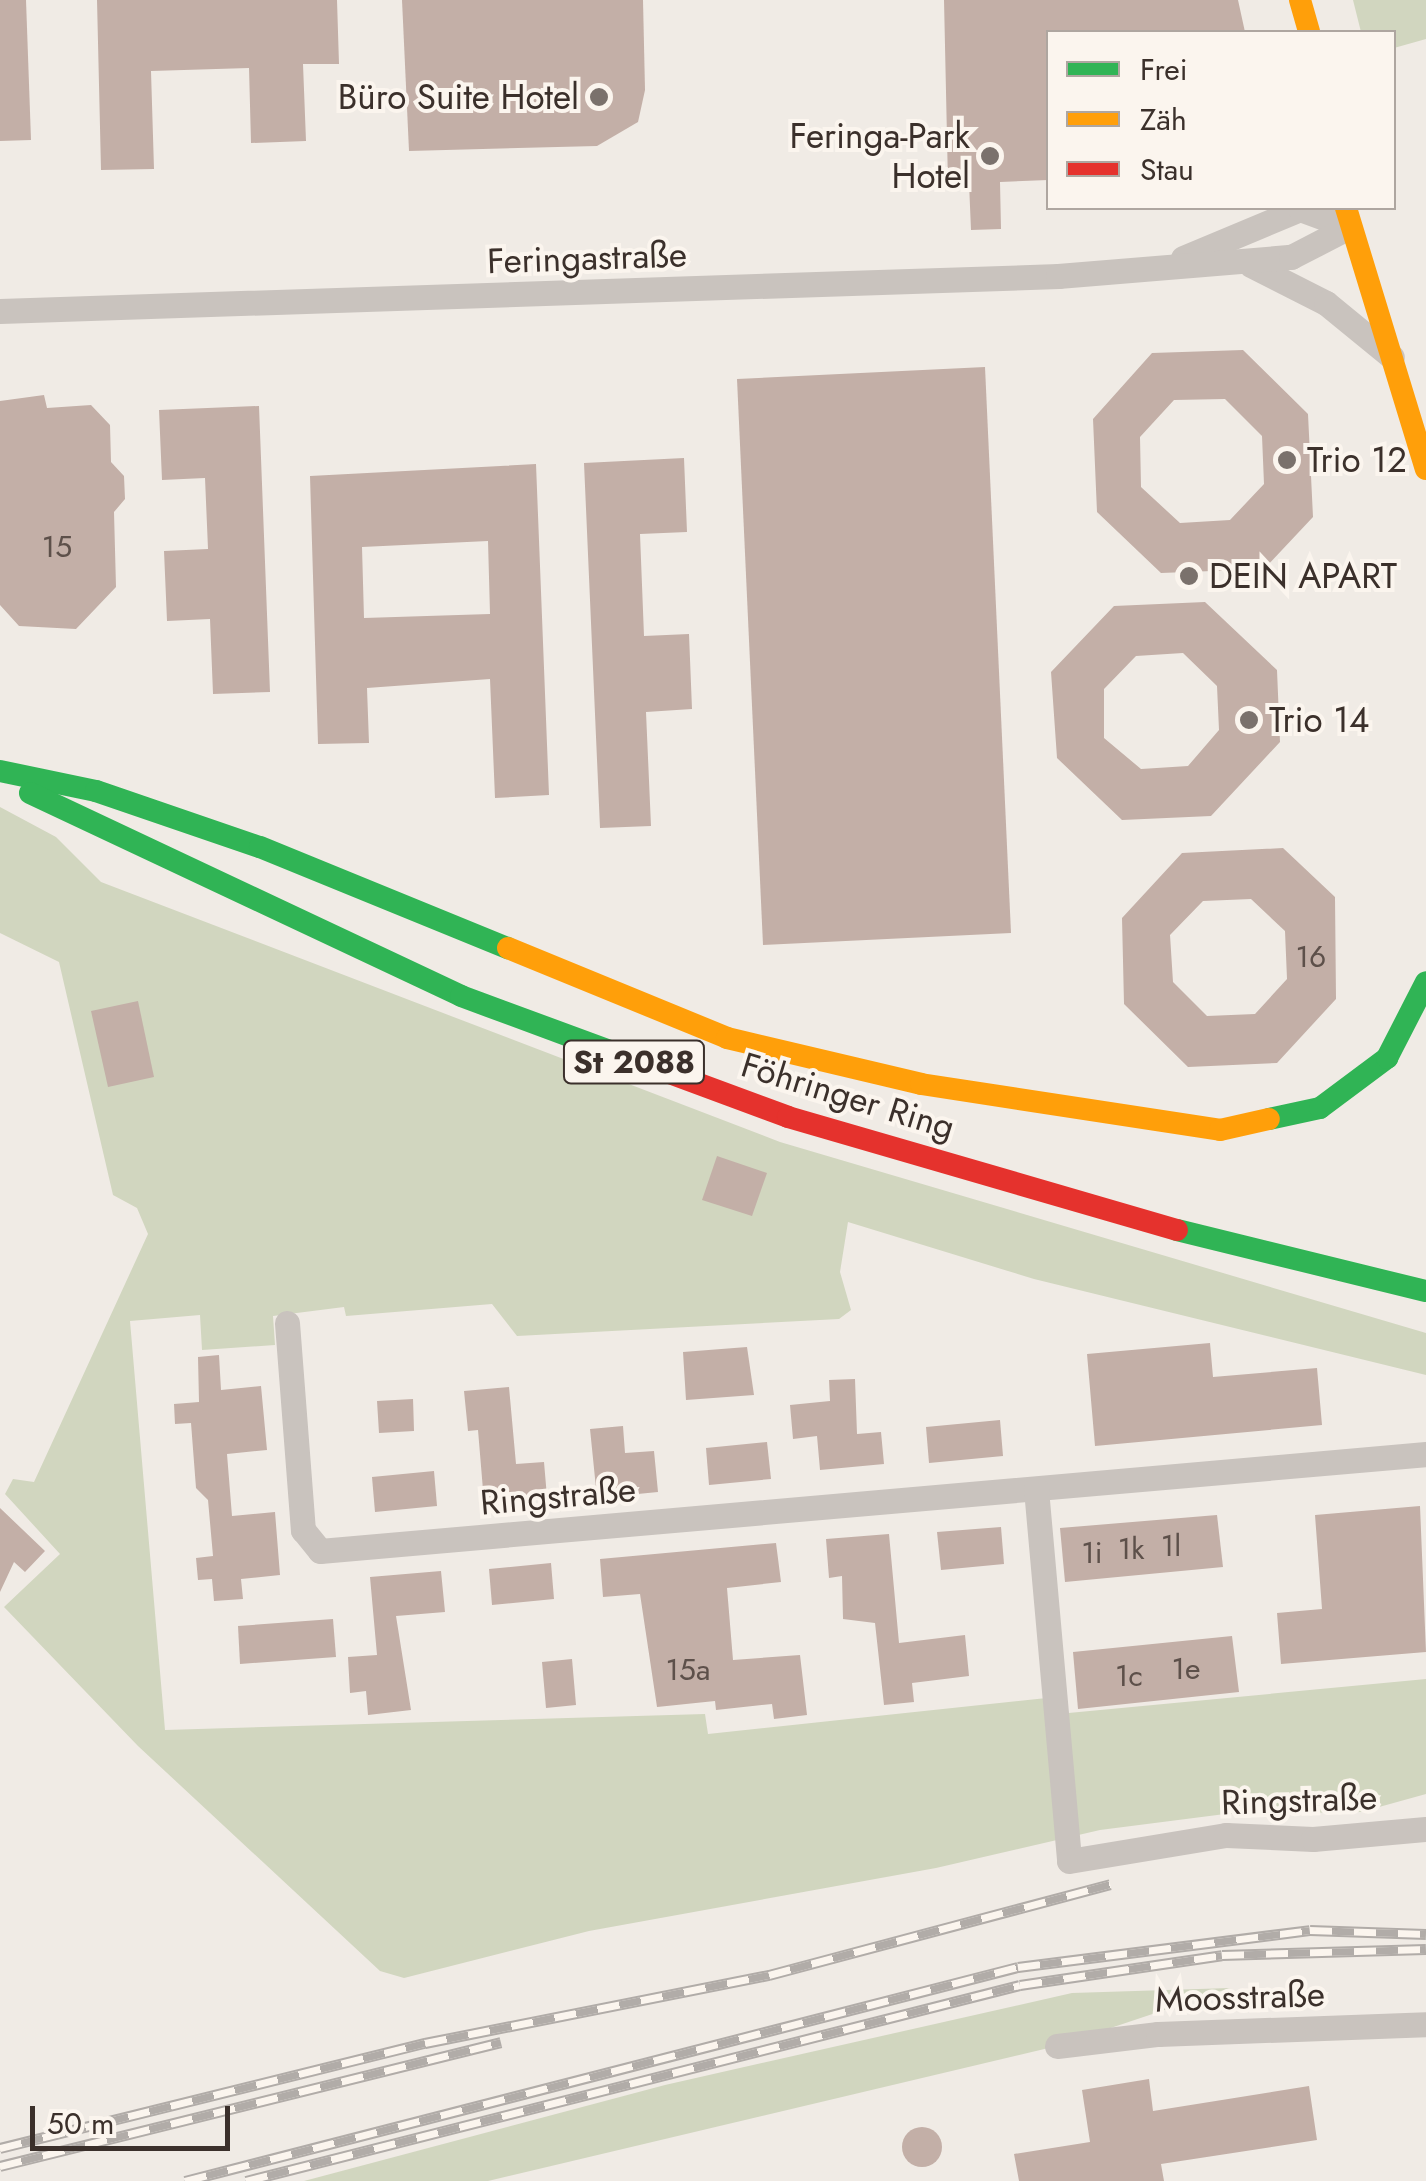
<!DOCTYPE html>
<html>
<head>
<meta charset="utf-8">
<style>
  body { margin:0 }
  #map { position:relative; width:1426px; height:2181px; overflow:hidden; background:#f0ebe5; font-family:Jost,sans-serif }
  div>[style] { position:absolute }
  .green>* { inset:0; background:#d1d6bf }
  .building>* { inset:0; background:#c3afa7 }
  .round { border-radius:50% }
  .street>* { height:25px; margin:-12.5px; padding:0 12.5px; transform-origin:12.5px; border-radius:12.5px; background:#c9c3be }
  .fast>* { height:22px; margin:-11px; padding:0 11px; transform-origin:11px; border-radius:11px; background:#30b455 }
  .slow>* { height:22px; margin:-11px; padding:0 11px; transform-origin:11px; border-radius:11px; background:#ff9f0a }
  .jam>* { height:22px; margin:-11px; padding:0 11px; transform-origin:11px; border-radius:11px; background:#e5322d }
  .rail>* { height:11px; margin-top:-5.5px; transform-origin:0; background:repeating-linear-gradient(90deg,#fbf5ee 0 22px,#b1aca8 0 44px); box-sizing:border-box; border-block:2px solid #b1aca8 }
  .dots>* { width:28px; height:28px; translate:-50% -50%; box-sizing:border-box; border:5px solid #fbf5ee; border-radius:50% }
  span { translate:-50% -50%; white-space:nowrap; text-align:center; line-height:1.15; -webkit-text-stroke:8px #fbf5ee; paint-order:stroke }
  .number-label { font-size:30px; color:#5d504a }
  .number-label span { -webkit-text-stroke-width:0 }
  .shield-label span { padding:2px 8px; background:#fbf5ee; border:2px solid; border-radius:8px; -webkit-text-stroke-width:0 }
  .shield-label { font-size:32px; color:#3b302b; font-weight:700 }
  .poi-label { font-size:35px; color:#3b302b }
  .right { translate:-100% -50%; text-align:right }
  .left { translate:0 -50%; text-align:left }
  .street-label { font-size:35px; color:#3b302b }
  .legend { position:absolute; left:1046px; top:30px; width:350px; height:180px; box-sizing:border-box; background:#fbf5ee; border:2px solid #aea6a0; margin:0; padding:12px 18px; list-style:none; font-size:30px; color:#3b302b }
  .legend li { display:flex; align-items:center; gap:20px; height:50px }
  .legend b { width:50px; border:2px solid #aea6a0 }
  .scale { position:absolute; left:30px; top:2106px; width:200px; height:45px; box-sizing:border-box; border:5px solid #3b302b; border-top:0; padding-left:12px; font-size:30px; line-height:35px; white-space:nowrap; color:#3b302b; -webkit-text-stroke:8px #fbf5ee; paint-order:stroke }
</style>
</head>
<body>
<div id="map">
  <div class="green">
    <div style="clip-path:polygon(1353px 0,1426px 0,1426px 39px,1394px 48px,1394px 32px,1361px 32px)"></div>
    <div style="clip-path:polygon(0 807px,56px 837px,101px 882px,780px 1142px,1426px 1333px,1426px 1375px,1034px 1279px,848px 1222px,840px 1272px,851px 1310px,839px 1319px,517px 1336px,492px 1304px,346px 1316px,344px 1307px,273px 1316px,275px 1345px,202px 1350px,200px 1315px,130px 1321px,165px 1730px,705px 1714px,708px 1734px,1056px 1697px,1058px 1714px,1426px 1679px,1426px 1794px,1361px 1812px,1225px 1814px,1100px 1830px,936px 1868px,589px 1931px,404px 1978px,380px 1971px,138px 1746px,4px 1607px,60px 1554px,5px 1494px,13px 1479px,34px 1482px,148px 1234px,137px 1208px,113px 1195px,59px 962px,0 933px)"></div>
    <div style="clip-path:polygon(1230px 1988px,1057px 2046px,488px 2181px,304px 2181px,665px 2085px,1072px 1993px)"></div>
  </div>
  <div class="building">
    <div style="clip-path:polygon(0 0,26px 0,31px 140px,0 141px)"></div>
    <div style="clip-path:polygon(97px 0,337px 0,339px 64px,303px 64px,306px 141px,251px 143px,249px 68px,151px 71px,154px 169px,101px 170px)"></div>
    <div style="clip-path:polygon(402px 0,643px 0,645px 90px,638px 122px,597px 146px,409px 151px)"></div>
    <div style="clip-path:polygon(944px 0,1238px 0,1245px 32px,1048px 32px,1048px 180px,1000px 182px,1001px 229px,971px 230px,969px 183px,948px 184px)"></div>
    <div style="clip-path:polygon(evenodd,1243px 350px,1308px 414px,1313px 517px,1264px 569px,1161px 573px,1097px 512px,1093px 419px,1152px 353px,1243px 350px,1225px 399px,1262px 436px,1264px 484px,1230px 520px,1180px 523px,1141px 487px,1140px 437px,1174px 400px,1225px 399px)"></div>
    <div style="clip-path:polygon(985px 367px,1011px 933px,763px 945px,737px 379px)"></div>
    <div style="clip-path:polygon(44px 395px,47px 408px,91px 405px,110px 425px,111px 462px,124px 476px,125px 499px,114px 512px,116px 587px,76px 629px,19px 626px,0 605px,0 401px)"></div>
    <div style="clip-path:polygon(259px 406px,270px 692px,213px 694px,210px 619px,167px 621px,164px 551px,208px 549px,205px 478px,162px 480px,159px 410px)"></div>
    <div style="clip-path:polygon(684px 458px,687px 532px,640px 534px,644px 636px,689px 634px,692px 709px,646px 712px,651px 826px,600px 828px,584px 463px)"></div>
    <div style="clip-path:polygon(evenodd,536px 464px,549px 795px,495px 798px,490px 679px,367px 688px,369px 743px,318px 744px,310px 476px,536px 464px,488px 541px,490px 614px,364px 618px,362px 547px,488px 541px)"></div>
    <div style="clip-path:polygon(evenodd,1205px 602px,1277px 670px,1280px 742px,1211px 816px,1122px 820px,1057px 758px,1051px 672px,1114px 606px,1205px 602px,1183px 653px,1217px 686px,1219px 730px,1188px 766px,1141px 769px,1104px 738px,1104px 689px,1136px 656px,1183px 653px)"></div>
    <div style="clip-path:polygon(evenodd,1283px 848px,1335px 897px,1336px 999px,1277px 1063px,1188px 1067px,1124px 1004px,1122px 918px,1182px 853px,1283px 848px,1251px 899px,1285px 931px,1287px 979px,1255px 1014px,1207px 1016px,1173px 982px,1170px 935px,1203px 901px,1251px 899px)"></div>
    <div style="clip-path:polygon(138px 1001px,154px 1077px,108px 1087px,91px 1011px)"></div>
    <div style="clip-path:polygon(717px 1156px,767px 1173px,752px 1216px,702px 1200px)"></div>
    <div style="clip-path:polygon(1210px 1343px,1213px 1377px,1317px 1368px,1322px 1425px,1095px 1446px,1087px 1354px)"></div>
    <div style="clip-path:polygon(747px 1347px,754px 1395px,686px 1400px,683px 1352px)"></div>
    <div style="clip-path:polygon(219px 1355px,221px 1390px,261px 1386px,267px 1450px,227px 1454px,232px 1516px,275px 1512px,280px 1575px,241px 1579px,243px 1599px,214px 1601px,212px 1579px,198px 1580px,196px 1558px,213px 1556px,208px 1500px,196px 1488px,191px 1423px,175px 1424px,174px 1404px,199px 1402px,198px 1357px)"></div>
    <div style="clip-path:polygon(855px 1379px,857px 1434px,881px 1432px,884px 1464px,820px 1470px,817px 1436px,793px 1439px,790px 1405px,830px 1401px,829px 1380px)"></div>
    <div style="clip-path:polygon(509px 1387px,516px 1464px,544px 1462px,547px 1497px,484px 1502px,478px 1430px,468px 1431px,464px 1391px)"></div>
    <div style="clip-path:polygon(413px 1399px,414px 1431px,379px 1433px,377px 1401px)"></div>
    <div style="clip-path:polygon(1000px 1420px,1003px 1456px,929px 1463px,926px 1427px)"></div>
    <div style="clip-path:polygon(623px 1426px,625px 1453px,654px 1451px,658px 1492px,597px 1498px,590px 1429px)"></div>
    <div style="clip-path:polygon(767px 1442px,771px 1479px,709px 1485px,706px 1448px)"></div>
    <div style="clip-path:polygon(434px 1471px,437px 1506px,375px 1512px,372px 1477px)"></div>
    <div style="clip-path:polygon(1420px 1506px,1426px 1652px,1281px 1664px,1277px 1613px,1322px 1609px,1315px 1515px)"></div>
    <div style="clip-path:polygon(0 1508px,45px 1551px,25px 1572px,14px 1562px,0 1592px)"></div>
    <div style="clip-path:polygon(1217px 1515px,1223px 1567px,1065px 1582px,1060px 1528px)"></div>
    <div style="clip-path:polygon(1001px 1527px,1004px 1564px,941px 1570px,937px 1532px)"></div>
    <div style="clip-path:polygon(889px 1534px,899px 1643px,965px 1635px,969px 1676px,912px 1683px,914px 1702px,884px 1705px,875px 1623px,843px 1619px,842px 1576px,829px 1578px,826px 1539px)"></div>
    <div style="clip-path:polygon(776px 1543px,781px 1582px,727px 1588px,733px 1660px,800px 1655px,807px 1715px,774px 1719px,772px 1704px,716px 1710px,715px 1701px,657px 1707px,640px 1594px,603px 1597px,600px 1559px)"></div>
    <div style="clip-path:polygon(551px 1563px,554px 1599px,492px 1605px,489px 1569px)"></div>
    <div style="clip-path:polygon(441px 1571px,445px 1612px,396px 1616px,411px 1710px,368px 1715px,366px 1691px,350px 1693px,348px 1657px,377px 1655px,370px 1577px)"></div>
    <div style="clip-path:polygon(333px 1619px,336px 1657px,240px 1664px,238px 1626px)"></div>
    <div style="clip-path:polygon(1232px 1636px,1239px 1692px,1078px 1709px,1073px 1652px)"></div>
    <div style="clip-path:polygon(572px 1659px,576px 1705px,546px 1708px,542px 1662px)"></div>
    <div style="clip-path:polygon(1149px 2079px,1153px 2111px,1309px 2086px,1317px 2140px,1161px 2164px,1164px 2181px,1019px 2181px,1014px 2154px,1090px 2142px,1082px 2090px)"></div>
    <div class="round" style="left:902px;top:2127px;width:40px;height:40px"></div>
  </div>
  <div class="street">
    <div style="left:1183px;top:258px;width:127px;rotate:-22.7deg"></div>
    <div style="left:1300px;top:209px;width:52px;rotate:20.2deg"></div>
    <div style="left:1251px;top:265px;width:84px;rotate:26.9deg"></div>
    <div style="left:1326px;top:303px;width:85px;rotate:39.3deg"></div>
    <div style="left:0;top:311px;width:1059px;rotate:-1.89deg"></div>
    <div style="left:1058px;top:276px;width:234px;rotate:-4.7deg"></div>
    <div style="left:1291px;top:257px;width:65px;rotate:-27.3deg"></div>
    <div style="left:287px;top:1323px;width:208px;rotate:85.6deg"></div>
    <div style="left:303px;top:1530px;width:27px;rotate:51deg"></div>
    <div style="left:320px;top:1551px;width:1110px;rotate:-5.01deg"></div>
    <div style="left:1036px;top:1489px;width:373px;rotate:84.9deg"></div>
    <div style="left:1069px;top:1861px;width:159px;rotate:-9.4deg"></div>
    <div style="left:1226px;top:1835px;width:87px;rotate:2.6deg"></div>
    <div style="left:1313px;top:1839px;width:113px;rotate:-5.1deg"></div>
    <div style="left:1057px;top:2046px;width:102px;rotate:-6.8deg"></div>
    <div style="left:1158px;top:2034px;width:268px;rotate:-2.1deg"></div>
  </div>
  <div class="fast">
    <div style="left:0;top:771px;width:98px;rotate:11.8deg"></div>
    <div style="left:96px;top:791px;width:173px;rotate:18.9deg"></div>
    <div style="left:260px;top:847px;width:268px;rotate:22.2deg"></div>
    <div style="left:30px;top:793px;width:476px;rotate:25.2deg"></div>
    <div style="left:461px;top:996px;width:159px;rotate:20.3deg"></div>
    <div style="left:1269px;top:1119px;width:52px;rotate:-12.2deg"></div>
    <div style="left:1320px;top:1108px;width:84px;rotate:-36.7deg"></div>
    <div style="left:1387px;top:1058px;width:85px;rotate:-62.8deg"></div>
    <div style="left:1177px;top:1230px;width:256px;rotate:13.8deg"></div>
  </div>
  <div class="slow">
    <div style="left:1300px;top:0;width:33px;rotate:74deg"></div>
    <div style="left:1346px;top:208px;width:273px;rotate:73deg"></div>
    <div style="left:508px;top:948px;width:237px;rotate:22.3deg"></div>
    <div style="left:727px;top:1038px;width:199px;rotate:13.3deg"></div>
    <div style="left:921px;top:1084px;width:303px;rotate:8.7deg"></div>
    <div style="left:1220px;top:1130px;width:50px;rotate:-12.7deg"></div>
  </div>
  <div class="jam">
    <div style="left:610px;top:1051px;width:190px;rotate:20.3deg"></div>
    <div style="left:788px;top:1117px;width:405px;rotate:16.2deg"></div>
  </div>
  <div class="rail">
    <div style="left:0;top:2148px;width:438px;rotate:-13.9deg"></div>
    <div style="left:425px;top:2043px;width:351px;rotate:-11.2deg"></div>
    <div style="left:769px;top:1975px;width:353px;rotate:-14.9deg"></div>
    <div style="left:0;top:2166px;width:516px;rotate:-13.9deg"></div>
    <div style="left:185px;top:2181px;width:860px;rotate:-14.41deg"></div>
    <div style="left:1018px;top:1967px;width:294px;rotate:-7.2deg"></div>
    <div style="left:1310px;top:1930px;width:116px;rotate:2deg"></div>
    <div style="left:246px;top:2181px;width:798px;rotate:-14.21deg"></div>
    <div style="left:1020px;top:1985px;width:204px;rotate:-8.4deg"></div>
    <div style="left:1222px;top:1955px;width:204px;rotate:-1.7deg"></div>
  </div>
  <div class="dots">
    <div style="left:599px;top:97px;background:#7a716c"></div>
    <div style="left:990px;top:156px;background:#7a716c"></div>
    <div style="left:1287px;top:460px;background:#7a716c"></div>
    <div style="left:1189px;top:576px;background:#7a716c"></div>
    <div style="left:1249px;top:720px;background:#7a716c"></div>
  </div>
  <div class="number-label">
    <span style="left:57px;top:547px">15</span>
    <span style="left:1311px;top:957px">16</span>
    <span style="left:1171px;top:1546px">1l</span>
    <span style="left:1131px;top:1549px">1k</span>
    <span style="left:1092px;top:1553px">1i</span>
    <span style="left:1186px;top:1669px">1e</span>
    <span style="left:688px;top:1670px">15a</span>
    <span style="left:1129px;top:1676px">1c</span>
  </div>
  <div class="shield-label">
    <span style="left:634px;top:1062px">St 2088</span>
  </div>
  <div class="poi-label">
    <span class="right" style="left:579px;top:97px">Büro Suite Hotel</span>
    <span class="right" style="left:970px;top:156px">Feringa-Park<br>Hotel</span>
    <span class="left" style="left:1307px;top:460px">Trio 12</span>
    <span class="left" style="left:1209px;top:576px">DEIN APART</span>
    <span class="left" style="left:1269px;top:720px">Trio 14</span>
  </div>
  <div class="street-label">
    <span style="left:587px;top:258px;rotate:-2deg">Feringastraße</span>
    <span style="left:848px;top:1096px;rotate:17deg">Föhringer Ring</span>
    <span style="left:558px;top:1496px;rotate:-5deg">Ringstraße</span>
    <span style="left:1299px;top:1800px;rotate:-2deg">Ringstraße</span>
    <span style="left:1240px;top:1997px;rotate:-2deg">Moosstraße</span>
  </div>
  <ul class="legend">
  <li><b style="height:12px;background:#30b455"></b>Frei</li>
  <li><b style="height:12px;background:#ff9f0a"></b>Zäh</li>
  <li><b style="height:12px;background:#e5322d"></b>Stau</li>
  </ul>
  <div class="scale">50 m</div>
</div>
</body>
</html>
